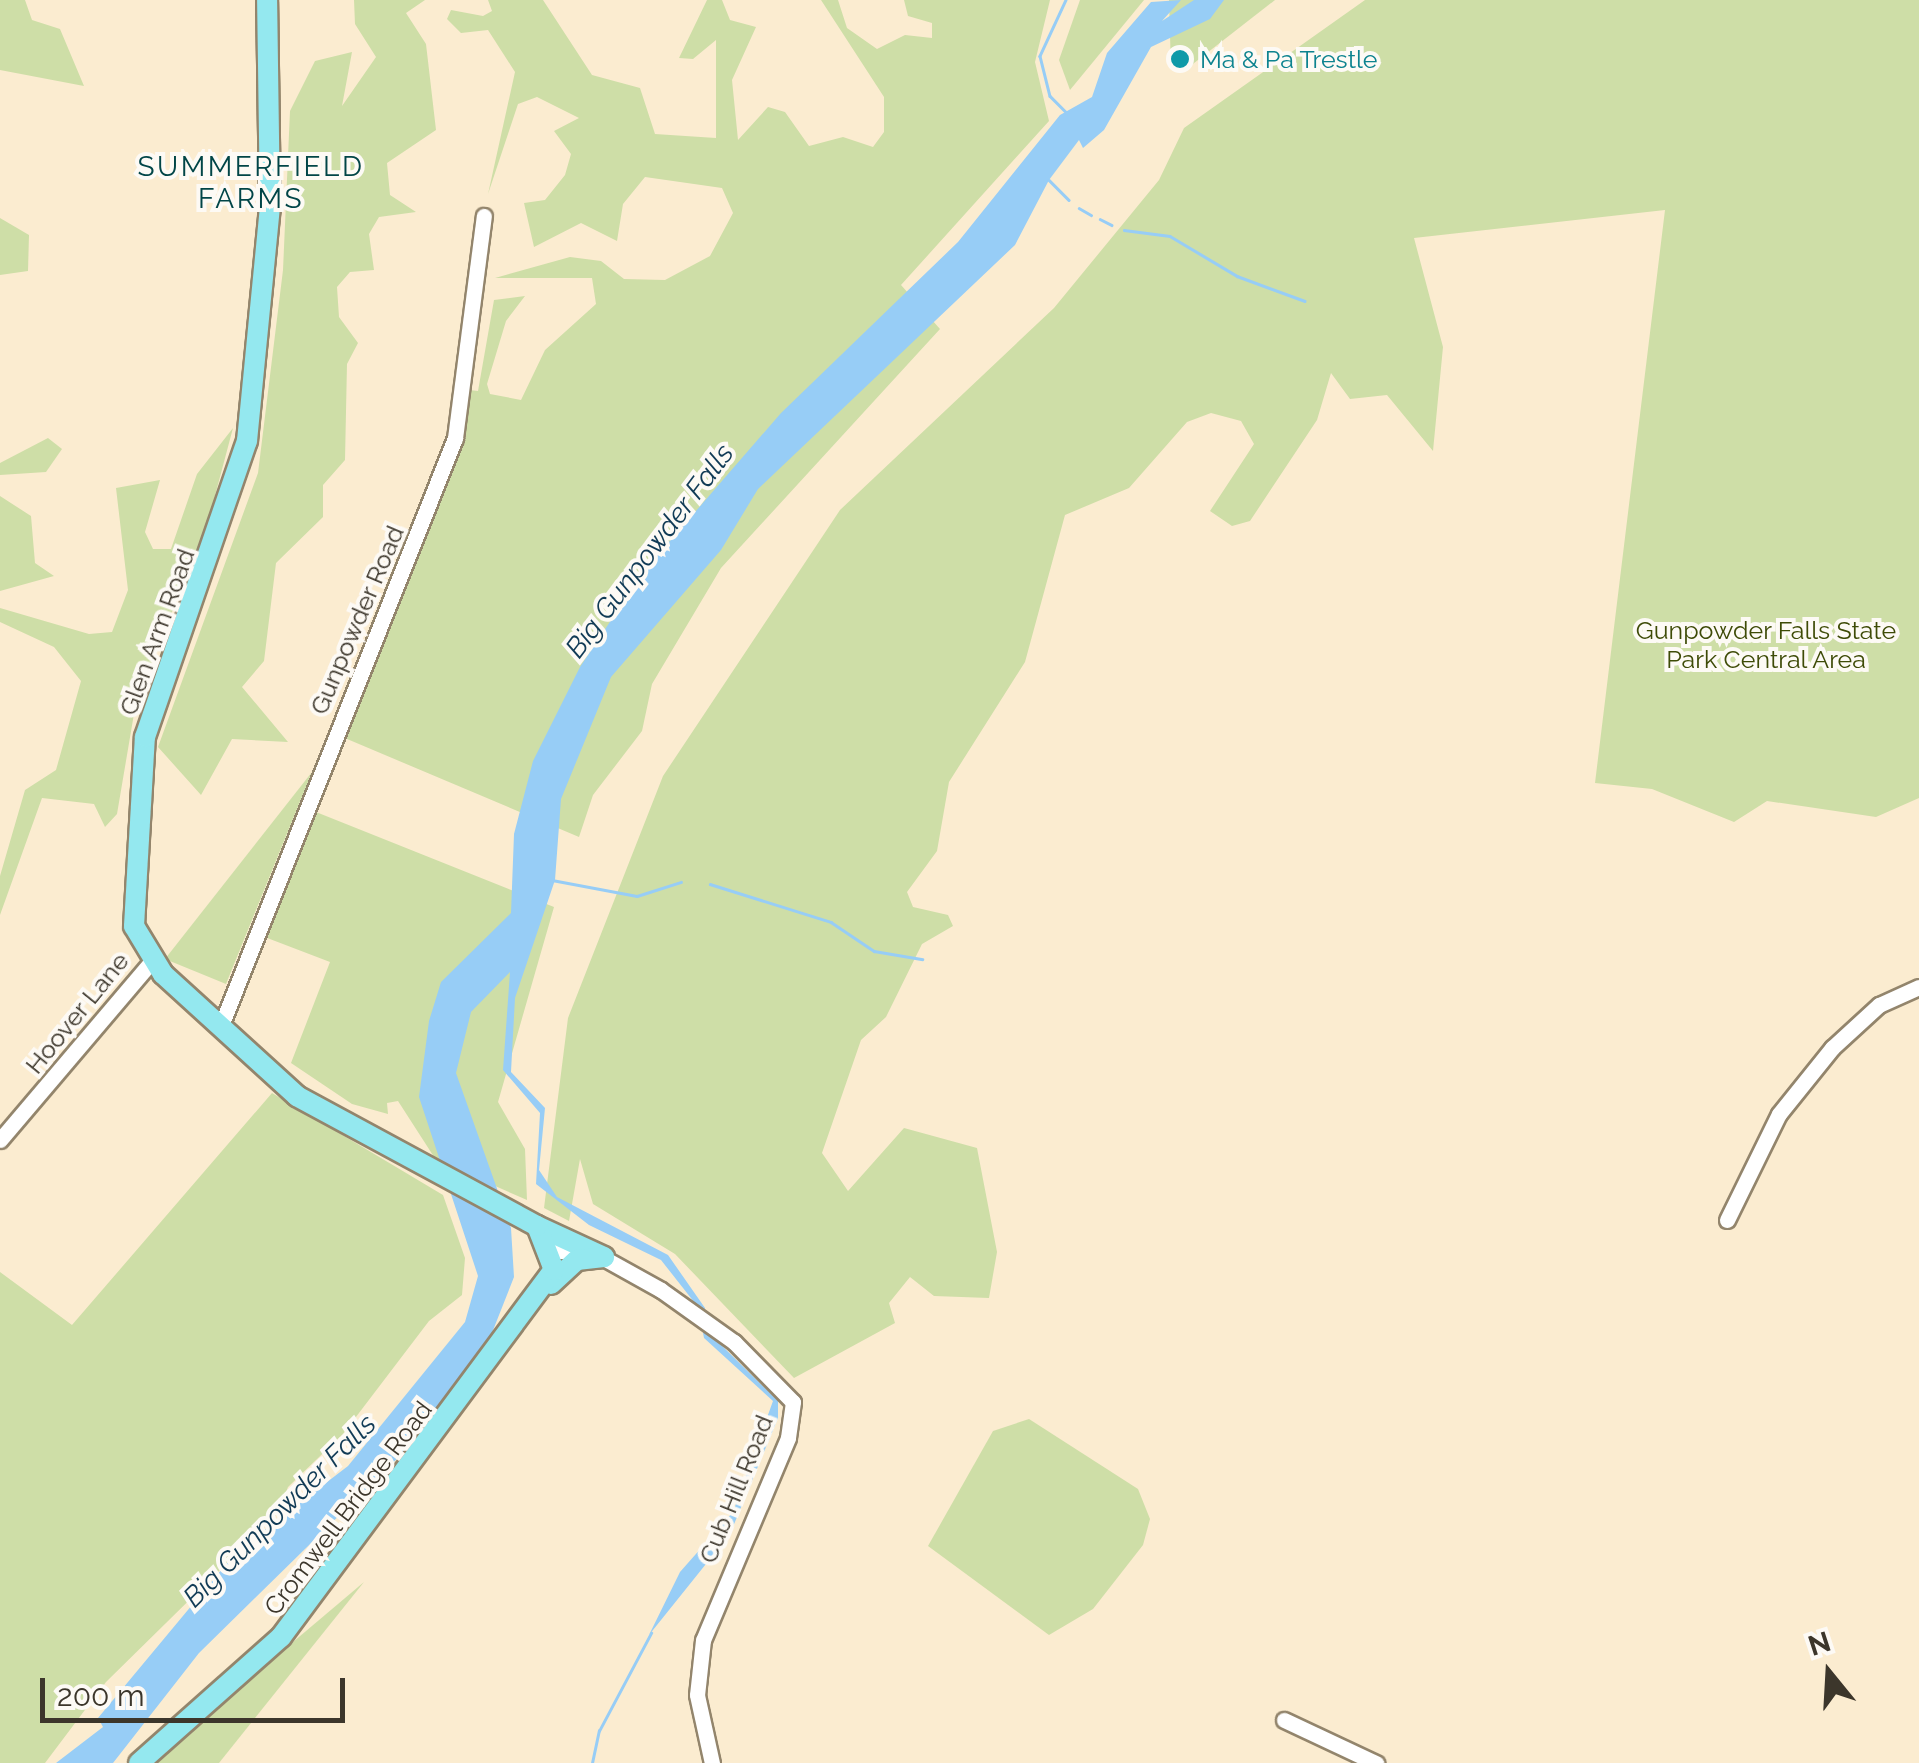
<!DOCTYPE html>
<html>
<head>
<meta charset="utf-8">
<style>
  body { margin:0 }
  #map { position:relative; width:1919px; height:1763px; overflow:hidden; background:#fbecd0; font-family:Raleway,sans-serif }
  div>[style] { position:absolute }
  .green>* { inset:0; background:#cedea7 }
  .water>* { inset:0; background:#97cdf6 }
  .stream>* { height:2.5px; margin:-1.25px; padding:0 1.25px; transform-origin:1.25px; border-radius:1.25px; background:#97cdf6 }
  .roads { filter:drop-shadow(2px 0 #93856c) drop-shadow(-2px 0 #93856c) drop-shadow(0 2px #93856c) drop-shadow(0 -2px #93856c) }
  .minor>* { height:15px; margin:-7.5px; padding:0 7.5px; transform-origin:7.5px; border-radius:7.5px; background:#fff }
  .major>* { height:20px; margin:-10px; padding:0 10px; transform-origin:10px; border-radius:10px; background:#94e8ef }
  .dots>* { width:28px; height:28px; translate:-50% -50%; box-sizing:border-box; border:5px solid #fdfaf5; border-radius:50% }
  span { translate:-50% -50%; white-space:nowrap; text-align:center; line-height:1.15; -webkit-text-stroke:8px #fdfaf5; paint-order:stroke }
  .culture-label { font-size:25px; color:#0d838f }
  .left { translate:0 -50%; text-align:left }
  .street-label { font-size:25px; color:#3c362b }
  .park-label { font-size:25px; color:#3e4b07 }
  .neighbourhood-label { font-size:28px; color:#014547; letter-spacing:2.5px }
  .water-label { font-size:28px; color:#113b56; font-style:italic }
  .north { position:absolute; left:1779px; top:1623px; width:100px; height:100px; -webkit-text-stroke:8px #fdfaf5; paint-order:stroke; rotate:342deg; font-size:28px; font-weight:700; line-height:40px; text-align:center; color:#3c362b }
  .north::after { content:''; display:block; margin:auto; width:35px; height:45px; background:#3c362b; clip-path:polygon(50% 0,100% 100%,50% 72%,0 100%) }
  .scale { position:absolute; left:40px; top:1678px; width:305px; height:45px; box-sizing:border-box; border:5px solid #3c362b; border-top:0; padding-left:12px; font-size:30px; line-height:35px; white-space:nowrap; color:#3c362b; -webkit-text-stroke:8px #fdfaf5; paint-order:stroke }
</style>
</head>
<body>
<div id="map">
  <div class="green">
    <div style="clip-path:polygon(0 0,25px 0,32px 20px,60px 29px,84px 86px,0 70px)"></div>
    <div style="clip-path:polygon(354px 0,425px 0,406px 13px,426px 44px,436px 130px,387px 163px,390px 195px,416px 212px,379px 217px,369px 234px,374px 270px,350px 272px,337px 287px,339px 317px,358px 343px,347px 364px,345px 460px,323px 485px,323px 517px,276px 563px,264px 661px,242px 687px,288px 742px,232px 739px,201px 795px,158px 747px,258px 473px,283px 270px,290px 111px,315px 61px,352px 52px,342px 106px,376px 57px,355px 24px)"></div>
    <div style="clip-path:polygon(488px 0,543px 0,592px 75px,640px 88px,655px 134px,716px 138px,716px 40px,693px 59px,679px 58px,707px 0,722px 0,730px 20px,756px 27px,732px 80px,738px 140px,768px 107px,785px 112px,809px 146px,843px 137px,873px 147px,884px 132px,884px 97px,821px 0,838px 0,847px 28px,877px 49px,905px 35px,932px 38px,932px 23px,908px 16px,904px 0,1050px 0,1035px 62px,1049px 121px,901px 285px,940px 329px,721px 568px,652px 684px,642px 731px,593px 795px,579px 837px,340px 736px,469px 390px,478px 391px,494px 300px,525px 296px,506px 321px,487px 384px,490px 394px,521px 400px,545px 350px,596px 304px,592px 278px,495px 278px,570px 257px,601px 261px,624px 279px,665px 280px,710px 256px,733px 213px,722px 188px,645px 177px,623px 204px,617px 241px,581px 223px,534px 247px,524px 203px,545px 200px,565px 175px,571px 154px,554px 131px,579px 118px,537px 97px,518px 104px,488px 194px,515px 72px,488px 30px,461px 33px,447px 19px,451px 10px,483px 16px,492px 11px)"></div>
    <div style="clip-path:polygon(1080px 0,1144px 0,1070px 90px,1059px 60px)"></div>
    <div style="clip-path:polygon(1169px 0,1275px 0,1189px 67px,1171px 70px)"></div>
    <div style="clip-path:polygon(1365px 0,1919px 0,1919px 798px,1876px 817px,1767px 801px,1734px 822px,1652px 789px,1595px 783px,1665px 210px,1414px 238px,1443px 347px,1433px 451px,1387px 395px,1350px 399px,1331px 373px,1317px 420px,1250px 521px,1232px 526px,1210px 511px,1254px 444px,1241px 421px,1211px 413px,1187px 422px,1129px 488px,1065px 515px,1025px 662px,949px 782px,937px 851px,907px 892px,913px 907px,948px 915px,953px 926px,922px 944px,886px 1017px,861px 1040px,822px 1153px,848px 1191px,904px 1128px,977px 1148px,997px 1252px,989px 1298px,934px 1296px,910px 1277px,889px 1303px,895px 1323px,794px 1378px,675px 1254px,593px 1204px,580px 1159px,569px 1221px,544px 1208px,568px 1018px,663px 776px,840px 510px,1054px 308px,1159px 180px,1184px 128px)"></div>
    <div style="clip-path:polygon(0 218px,29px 235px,28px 271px,0 275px)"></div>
    <div style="clip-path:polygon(233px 428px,208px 522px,136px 702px,117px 814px,105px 827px,94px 804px,42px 798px,0 915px,0 876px,25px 790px,56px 770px,81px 681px,54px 647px,0 622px,0 608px,89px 634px,112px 632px,128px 590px,116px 488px,160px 480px,145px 532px,153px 549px,171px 549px,197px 474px)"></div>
    <div style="clip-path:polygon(48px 438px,62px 449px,46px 472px,0 475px,0 463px)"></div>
    <div style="clip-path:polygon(0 496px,31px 516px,35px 563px,54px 576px,0 591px)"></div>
    <div style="clip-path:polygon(312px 772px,226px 984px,165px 959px)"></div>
    <div style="clip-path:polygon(311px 810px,554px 907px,498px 1102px,525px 1149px,527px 1200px,436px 1160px,398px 1101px,387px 1103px,388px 1114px,352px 1104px,291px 1063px,330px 962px,262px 936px)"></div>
    <div style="clip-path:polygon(272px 1093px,443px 1195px,465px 1258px,462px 1295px,429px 1321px,343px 1434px,288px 1487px,279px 1512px,106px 1682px,45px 1763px,0 1763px,0 1272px,72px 1325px)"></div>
    <div style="clip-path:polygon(1029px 1419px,1138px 1489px,1150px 1519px,1143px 1545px,1093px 1609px,1049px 1635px,928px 1546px,993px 1431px)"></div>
    <div style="clip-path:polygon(364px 1582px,219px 1763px,154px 1763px,189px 1730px)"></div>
  </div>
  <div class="water">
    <div style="clip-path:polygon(1181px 0,1162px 21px,1194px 0,1224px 0,1210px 19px,1151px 47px,1104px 130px,1083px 148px,1079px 140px,1049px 180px,1015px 245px,758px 489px,721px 550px,611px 677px,561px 799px,555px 880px,515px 998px,511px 1072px,545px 1108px,539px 1170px,557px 1197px,668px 1255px,705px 1308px,704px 1328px,778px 1401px,778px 1418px,730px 1534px,649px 1635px,680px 1572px,733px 1512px,773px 1401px,704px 1338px,698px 1307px,661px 1260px,589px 1225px,536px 1184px,540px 1113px,503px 1070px,510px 972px,471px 1012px,456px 1073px,511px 1228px,514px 1277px,486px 1348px,409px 1447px,199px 1653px,113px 1763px,56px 1763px,103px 1727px,98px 1718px,237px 1551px,348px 1466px,465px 1322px,478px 1276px,419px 1097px,429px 1021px,441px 982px,511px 913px,514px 834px,533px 761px,580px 667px,643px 572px,781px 413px,958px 242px,1060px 115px,1092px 97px,1107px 53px,1151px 2px)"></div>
  </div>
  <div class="stream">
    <div style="left:1066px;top:0;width:62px;rotate:114.9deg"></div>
    <div style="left:1040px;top:56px;width:41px;rotate:76deg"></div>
    <div style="left:1050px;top:96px;width:24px;rotate:45deg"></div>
    <div style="left:1049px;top:180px;width:28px;rotate:45deg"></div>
    <div style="left:1079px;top:208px;width:14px;rotate:30deg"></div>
    <div style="left:1100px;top:219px;width:13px;rotate:27deg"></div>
    <div style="left:1124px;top:230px;width:46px;rotate:7.4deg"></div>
    <div style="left:1170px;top:236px;width:78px;rotate:30.8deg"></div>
    <div style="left:1237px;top:276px;width:72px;rotate:20.2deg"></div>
    <div style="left:552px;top:880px;width:86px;rotate:10.7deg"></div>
    <div style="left:637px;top:896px;width:46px;rotate:-17.7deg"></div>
    <div style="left:710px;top:884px;width:127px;rotate:17.4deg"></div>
    <div style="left:831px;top:922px;width:52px;rotate:34deg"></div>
    <div style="left:874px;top:951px;width:49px;rotate:9.5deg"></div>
    <div style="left:592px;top:1763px;width:33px;rotate:-78deg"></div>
    <div style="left:599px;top:1731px;width:111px;rotate:-62deg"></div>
  </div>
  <div class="roads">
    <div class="minor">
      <div style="left:220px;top:1028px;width:635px;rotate:-68.28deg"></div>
      <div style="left:455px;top:438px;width:224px;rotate:-82.6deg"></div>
      <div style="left:0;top:1140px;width:235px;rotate:-49.7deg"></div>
      <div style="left:1727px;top:1220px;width:118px;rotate:-63.9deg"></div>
      <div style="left:1779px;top:1114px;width:85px;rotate:-51.2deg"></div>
      <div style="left:1832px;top:1048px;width:64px;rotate:-42.5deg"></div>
      <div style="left:1879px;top:1005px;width:44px;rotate:-24.2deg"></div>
      <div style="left:552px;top:1251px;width:39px"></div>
      <div style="left:591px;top:1251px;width:80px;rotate:29.1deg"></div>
      <div style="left:661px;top:1290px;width:90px;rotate:35.5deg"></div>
      <div style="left:734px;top:1342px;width:84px;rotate:45.5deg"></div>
      <div style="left:793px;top:1402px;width:36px;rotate:98deg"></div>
      <div style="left:788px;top:1438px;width:219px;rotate:112.8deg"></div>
      <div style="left:703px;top:1640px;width:55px;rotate:96.2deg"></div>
      <div style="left:697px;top:1695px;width:70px;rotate:77.6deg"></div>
      <div style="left:1284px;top:1720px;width:102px;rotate:25.1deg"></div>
    </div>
    <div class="major">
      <div style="left:537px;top:1226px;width:74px;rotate:24.8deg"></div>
      <div style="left:551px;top:1284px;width:35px;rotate:-43deg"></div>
      <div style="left:577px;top:1260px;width:27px;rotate:-6deg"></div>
      <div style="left:139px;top:1763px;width:190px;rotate:-41.6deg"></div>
      <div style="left:281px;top:1637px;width:457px;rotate:-53.4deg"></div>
      <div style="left:554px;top:1270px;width:47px;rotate:-111.1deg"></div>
      <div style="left:537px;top:1226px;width:273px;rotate:-151.6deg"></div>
      <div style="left:297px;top:1096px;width:181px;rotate:-137.7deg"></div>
      <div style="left:163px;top:974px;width:56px;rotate:-121.1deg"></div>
      <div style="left:134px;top:926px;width:189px;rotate:-86.7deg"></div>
      <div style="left:145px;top:737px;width:313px;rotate:-71deg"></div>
      <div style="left:247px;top:441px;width:234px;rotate:-84.4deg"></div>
      <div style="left:270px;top:208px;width:208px;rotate:-90.8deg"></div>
    </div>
  </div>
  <div class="dots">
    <div style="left:1180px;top:59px;background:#0f9aa8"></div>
  </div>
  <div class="culture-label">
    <span class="left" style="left:1200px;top:59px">Ma &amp; Pa Trestle</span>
  </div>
  <div class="street-label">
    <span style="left:357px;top:620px;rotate:-67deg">Gunpowder Road</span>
    <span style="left:157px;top:632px;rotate:-70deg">Glen Arm Road</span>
    <span style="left:77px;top:1013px;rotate:-51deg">Hoover Lane</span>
    <span style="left:736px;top:1489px;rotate:-68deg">Cub Hill Road</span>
    <span style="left:348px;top:1508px;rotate:-53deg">Cromwell Bridge Road</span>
  </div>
  <div class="park-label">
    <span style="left:1766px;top:645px">Gunpowder Falls State<br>Park Central Area</span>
  </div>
  <div class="neighbourhood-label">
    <span style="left:251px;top:183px">SUMMERFIELD<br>FARMS</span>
  </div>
  <div class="water-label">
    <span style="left:650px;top:551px;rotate:-53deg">Big Gunpowder Falls</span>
    <span style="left:280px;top:1511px;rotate:-45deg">Big Gunpowder Falls</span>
  </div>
  <div class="north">N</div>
  <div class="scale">200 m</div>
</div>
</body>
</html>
